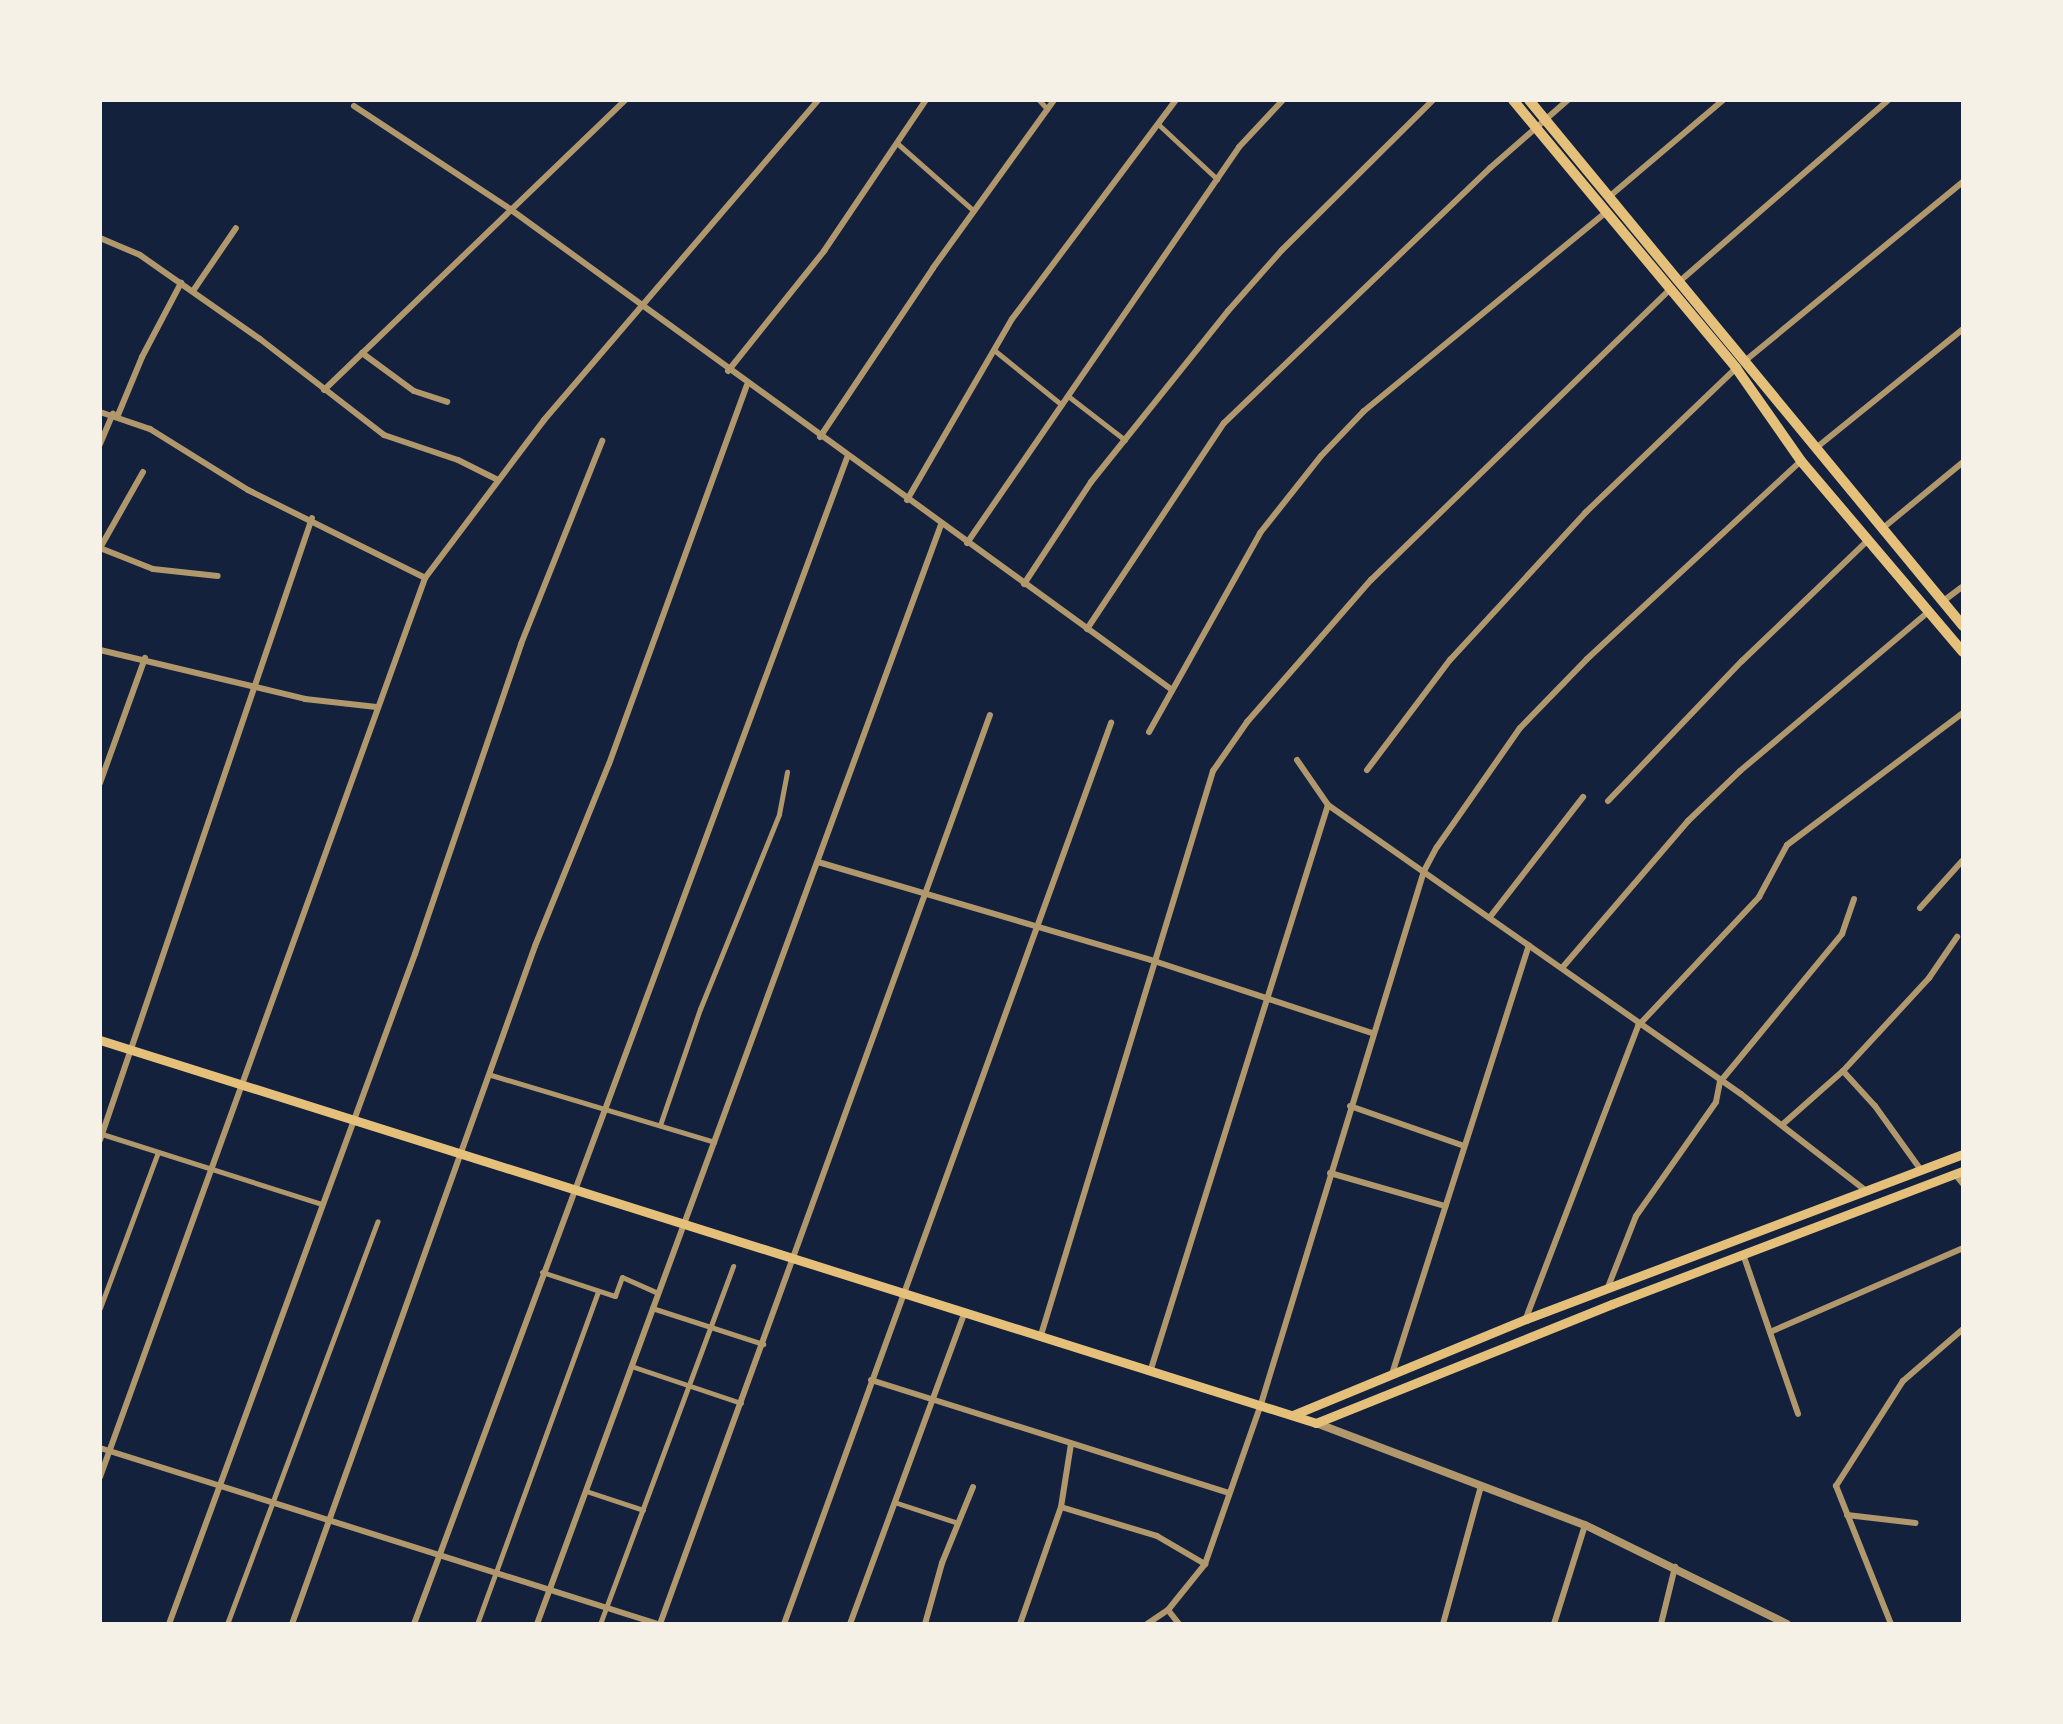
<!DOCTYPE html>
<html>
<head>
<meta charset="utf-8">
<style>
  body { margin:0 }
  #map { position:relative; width:2063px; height:1724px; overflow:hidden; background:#14213d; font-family:Cabin,sans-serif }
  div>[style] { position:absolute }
  .pedestrian>* { height:5px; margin:-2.5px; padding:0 2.5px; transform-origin:2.5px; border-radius:2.5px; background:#b1986c }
  .minor>* { height:6px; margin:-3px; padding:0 3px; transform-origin:3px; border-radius:3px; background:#b1986c }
  .tertiary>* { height:8px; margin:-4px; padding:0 4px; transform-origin:4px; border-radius:4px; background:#b1986c }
  .secondary>* { height:9px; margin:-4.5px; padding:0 4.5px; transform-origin:4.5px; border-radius:4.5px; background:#e5c07b }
  .primary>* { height:10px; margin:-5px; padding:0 5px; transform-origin:5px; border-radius:5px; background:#e5c07b }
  span { translate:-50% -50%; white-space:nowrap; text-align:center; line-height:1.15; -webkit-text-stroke:9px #f6f1e7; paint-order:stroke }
  .frame { position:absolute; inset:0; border:102px solid #f6f1e7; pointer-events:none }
</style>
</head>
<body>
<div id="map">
  <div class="pedestrian">
    <div style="left:1039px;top:100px;width:12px;rotate:48deg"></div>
    <div style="left:1158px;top:124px;width:81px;rotate:43deg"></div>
    <div style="left:898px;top:144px;width:101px;rotate:41.4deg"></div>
    <div style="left:994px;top:350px;width:87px;rotate:39deg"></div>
    <div style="left:1068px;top:396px;width:72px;rotate:37.7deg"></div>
    <div style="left:491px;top:1075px;width:233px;rotate:16.7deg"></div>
    <div style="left:660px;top:1125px;width:123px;rotate:-71deg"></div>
    <div style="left:700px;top:1009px;width:210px;rotate:-67.9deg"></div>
    <div style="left:779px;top:814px;width:43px;rotate:-79.2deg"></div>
    <div style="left:102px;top:1134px;width:231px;rotate:17.7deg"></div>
    <div style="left:542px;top:1272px;width:77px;rotate:18.2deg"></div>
    <div style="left:615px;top:1296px;width:20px;rotate:-70deg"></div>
    <div style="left:622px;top:1277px;width:39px;rotate:24deg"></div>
    <div style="left:100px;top:1308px;width:166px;rotate:-69.6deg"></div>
    <div style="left:652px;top:1308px;width:117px;rotate:18deg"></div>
    <div style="left:631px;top:1366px;width:116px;rotate:18.6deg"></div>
    <div style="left:586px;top:1491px;width:60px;rotate:18.4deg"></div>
    <div style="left:894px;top:1502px;width:67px;rotate:18.2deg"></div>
    <div style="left:227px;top:1624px;width:430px;rotate:-69.5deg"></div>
    <div style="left:477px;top:1624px;width:354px;rotate:-70deg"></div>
    <div style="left:600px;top:1624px;width:382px;rotate:-69.6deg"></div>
  </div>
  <div class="minor">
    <div style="left:354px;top:106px;width:187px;rotate:33.4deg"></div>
    <div style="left:510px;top:209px;width:817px;rotate:35.99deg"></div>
    <div style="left:1610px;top:196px;width:148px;rotate:-40.3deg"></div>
    <div style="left:100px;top:238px;width:43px;rotate:23deg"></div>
    <div style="left:140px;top:255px;width:146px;rotate:35deg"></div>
    <div style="left:260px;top:339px;width:157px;rotate:37.7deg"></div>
    <div style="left:384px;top:435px;width:78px;rotate:18.7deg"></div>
    <div style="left:458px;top:460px;width:42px;rotate:26.6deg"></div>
    <div style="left:1680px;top:281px;width:276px;rotate:-41deg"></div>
    <div style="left:193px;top:291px;width:76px;rotate:-55.7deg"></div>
    <div style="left:362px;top:353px;width:64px;rotate:36.2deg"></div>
    <div style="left:414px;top:391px;width:35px;rotate:18deg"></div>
    <div style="left:1746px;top:360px;width:281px;rotate:-39.4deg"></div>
    <div style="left:728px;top:371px;width:154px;rotate:-51.3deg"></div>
    <div style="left:824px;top:251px;width:182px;rotate:-56deg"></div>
    <div style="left:324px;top:390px;width:418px;rotate:-43.9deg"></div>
    <div style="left:100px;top:412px;width:53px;rotate:18.8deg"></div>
    <div style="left:150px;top:429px;width:115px;rotate:31.9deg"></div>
    <div style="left:248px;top:490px;width:198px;rotate:26.4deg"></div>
    <div style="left:118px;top:415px;width:63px;rotate:-67.5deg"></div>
    <div style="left:142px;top:357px;width:84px;rotate:-62.2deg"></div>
    <div style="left:820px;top:437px;width:203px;rotate:-56.2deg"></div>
    <div style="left:933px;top:268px;width:207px;rotate:-54.2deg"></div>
    <div style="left:100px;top:444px;width:33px;rotate:-67deg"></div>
    <div style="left:1816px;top:448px;width:189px;rotate:-39deg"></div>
    <div style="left:143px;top:472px;width:87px;rotate:119.5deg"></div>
    <div style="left:100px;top:548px;width:57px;rotate:21.6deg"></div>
    <div style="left:153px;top:569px;width:65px;rotate:6.1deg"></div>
    <div style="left:907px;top:500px;width:209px;rotate:-59.9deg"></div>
    <div style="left:1012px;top:319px;width:274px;rotate:-53.2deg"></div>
    <div style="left:1883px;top:528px;width:104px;rotate:-39.5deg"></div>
    <div style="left:967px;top:543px;width:480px;rotate:-55.5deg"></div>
    <div style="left:1239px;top:147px;width:64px;rotate:-46.9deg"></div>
    <div style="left:1024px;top:584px;width:122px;rotate:-56.7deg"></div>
    <div style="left:1091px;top:482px;width:219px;rotate:-51.3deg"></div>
    <div style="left:1228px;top:311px;width:81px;rotate:-48.5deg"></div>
    <div style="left:1282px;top:250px;width:213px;rotate:-44.8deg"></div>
    <div style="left:1942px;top:602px;width:26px;rotate:-37deg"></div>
    <div style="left:1087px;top:629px;width:247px;rotate:-56.4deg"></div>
    <div style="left:1224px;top:423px;width:368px;rotate:-43.8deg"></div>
    <div style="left:1490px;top:168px;width:103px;rotate:-41.1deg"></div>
    <div style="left:100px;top:650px;width:211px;rotate:13.4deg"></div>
    <div style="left:305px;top:699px;width:72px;rotate:6.3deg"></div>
    <div style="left:1149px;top:732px;width:228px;rotate:-60.8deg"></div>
    <div style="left:1260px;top:533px;width:98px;rotate:-51.6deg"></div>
    <div style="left:1321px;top:456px;width:62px;rotate:-46.3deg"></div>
    <div style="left:1364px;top:411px;width:313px;rotate:-39.4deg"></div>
    <div style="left:1297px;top:760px;width:55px;rotate:55.4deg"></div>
    <div style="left:1328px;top:805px;width:504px;rotate:34.98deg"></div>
    <div style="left:1741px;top:1094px;width:157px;rotate:37.7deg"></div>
    <div style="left:1367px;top:770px;width:138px;rotate:-53deg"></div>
    <div style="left:1450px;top:660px;width:200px;rotate:-47.4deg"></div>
    <div style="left:1585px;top:513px;width:208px;rotate:-43.8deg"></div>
    <div style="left:100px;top:783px;width:133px;rotate:-70.2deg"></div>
    <div style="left:1608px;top:801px;width:194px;rotate:-46.3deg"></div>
    <div style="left:1742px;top:661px;width:175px;rotate:-43.8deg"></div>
    <div style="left:818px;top:862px;width:353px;rotate:16.4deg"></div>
    <div style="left:1157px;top:962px;width:226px;rotate:18.3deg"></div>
    <div style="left:1920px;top:908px;width:64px;rotate:-48.1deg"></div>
    <div style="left:1490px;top:917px;width:152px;rotate:-52.2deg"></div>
    <div style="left:1562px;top:968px;width:194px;rotate:-49.4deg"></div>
    <div style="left:1688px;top:821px;width:72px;rotate:-43.9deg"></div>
    <div style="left:1740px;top:771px;width:246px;rotate:-40.2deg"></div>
    <div style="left:1843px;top:1071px;width:47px;rotate:47.6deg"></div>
    <div style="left:1875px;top:1106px;width:79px;rotate:54.3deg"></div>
    <div style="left:1350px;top:1106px;width:121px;rotate:19.3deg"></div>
    <div style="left:1783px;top:1124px;width:80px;rotate:-41.5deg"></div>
    <div style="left:1843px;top:1071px;width:127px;rotate:-47.2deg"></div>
    <div style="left:1929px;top:978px;width:50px;rotate:-55.7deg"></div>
    <div style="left:100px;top:1140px;width:657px;rotate:-71.18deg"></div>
    <div style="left:1330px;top:1173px;width:120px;rotate:16deg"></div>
    <div style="left:1955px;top:1174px;width:13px;rotate:51deg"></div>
    <div style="left:1743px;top:1254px;width:169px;rotate:71deg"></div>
    <div style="left:1608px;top:1287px;width:76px;rotate:-68.5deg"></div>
    <div style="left:1636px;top:1216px;width:139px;rotate:-54.9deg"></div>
    <div style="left:1716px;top:1102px;width:20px;rotate:-79deg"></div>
    <div style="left:1720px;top:1082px;width:192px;rotate:-50.5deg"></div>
    <div style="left:1842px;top:934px;width:37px;rotate:-71deg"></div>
    <div style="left:1526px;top:1318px;width:313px;rotate:-69deg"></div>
    <div style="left:1638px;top:1026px;width:177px;rotate:-46.8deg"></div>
    <div style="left:1759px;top:897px;width:59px;rotate:-61.7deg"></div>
    <div style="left:1787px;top:845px;width:220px;rotate:-36.9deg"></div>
    <div style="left:1770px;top:1332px;width:210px;rotate:-23.5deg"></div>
    <div style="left:1041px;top:1335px;width:590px;rotate:-73.04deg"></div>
    <div style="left:1213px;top:771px;width:60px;rotate:-55.2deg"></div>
    <div style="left:1247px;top:722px;width:189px;rotate:-48.9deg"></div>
    <div style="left:1371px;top:580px;width:417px;rotate:-44.2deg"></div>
    <div style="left:1151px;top:1369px;width:591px;rotate:-72.58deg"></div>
    <div style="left:1392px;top:1374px;width:450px;rotate:-72.3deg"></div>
    <div style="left:871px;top:1380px;width:375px;rotate:17.5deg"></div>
    <div style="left:100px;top:1448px;width:585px;rotate:17.51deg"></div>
    <div style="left:100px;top:1477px;width:956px;rotate:-70.12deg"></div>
    <div style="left:425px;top:578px;width:198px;rotate:-53deg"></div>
    <div style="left:544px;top:420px;width:421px;rotate:-49.4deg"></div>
    <div style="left:1061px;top:1507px;width:100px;rotate:16.8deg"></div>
    <div style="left:1157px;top:1536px;width:56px;rotate:30.3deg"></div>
    <div style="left:1847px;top:1515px;width:69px;rotate:6.6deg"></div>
    <div style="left:1168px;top:1610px;width:18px;rotate:52deg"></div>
    <div style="left:169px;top:1624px;width:714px;rotate:-69.84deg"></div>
    <div style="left:415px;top:954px;width:328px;rotate:-71.1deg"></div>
    <div style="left:521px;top:644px;width:219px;rotate:-68.2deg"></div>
    <div style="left:292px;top:1624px;width:720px;rotate:-70.28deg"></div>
    <div style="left:535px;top:946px;width:196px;rotate:-67.9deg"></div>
    <div style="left:609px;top:764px;width:403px;rotate:-70deg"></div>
    <div style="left:414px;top:1624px;width:1244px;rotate:-69.63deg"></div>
    <div style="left:537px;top:1624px;width:1171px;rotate:-69.82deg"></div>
    <div style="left:660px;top:1624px;width:967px;rotate:-70.05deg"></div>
    <div style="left:784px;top:1624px;width:959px;rotate:-70.05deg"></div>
    <div style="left:850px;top:1624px;width:333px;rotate:-69.8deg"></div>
    <div style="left:925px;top:1624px;width:63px;rotate:-74.4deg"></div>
    <div style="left:942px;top:1563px;width:82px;rotate:-67.8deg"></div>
    <div style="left:1020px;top:1624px;width:124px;rotate:-70.7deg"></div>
    <div style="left:1061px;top:1507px;width:64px;rotate:-81deg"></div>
    <div style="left:1147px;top:1624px;width:25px;rotate:-34deg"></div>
    <div style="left:1168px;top:1610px;width:59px;rotate:-51.2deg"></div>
    <div style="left:1205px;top:1564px;width:170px;rotate:-70.7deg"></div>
    <div style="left:1261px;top:1404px;width:557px;rotate:-73deg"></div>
    <div style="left:1424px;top:871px;width:27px;rotate:-62deg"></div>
    <div style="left:1437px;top:847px;width:145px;rotate:-55.1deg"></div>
    <div style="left:1520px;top:728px;width:96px;rotate:-45.8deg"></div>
    <div style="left:1587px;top:659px;width:292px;rotate:-42.8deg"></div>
    <div style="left:1443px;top:1624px;width:143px;rotate:-74.6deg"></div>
    <div style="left:1554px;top:1624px;width:104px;rotate:-72.6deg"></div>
    <div style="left:1661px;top:1624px;width:59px;rotate:-76.2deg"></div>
    <div style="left:1891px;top:1624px;width:149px;rotate:-111.7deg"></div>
    <div style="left:1836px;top:1486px;width:125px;rotate:-57.5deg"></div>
    <div style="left:1903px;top:1381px;width:79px;rotate:-40.9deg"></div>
  </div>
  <div class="tertiary">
    <div style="left:1316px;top:1423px;width:288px;rotate:20.8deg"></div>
    <div style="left:1585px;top:1525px;width:225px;rotate:26.1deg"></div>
  </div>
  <div class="secondary">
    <div style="left:100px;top:1040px;width:1275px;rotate:17.48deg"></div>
    <div style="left:1316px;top:1423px;width:319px;rotate:-21.9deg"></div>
    <div style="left:1612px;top:1304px;width:375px;rotate:-20.8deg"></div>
    <div style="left:1293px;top:1415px;width:252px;rotate:-22.4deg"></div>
    <div style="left:1526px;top:1319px;width:467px;rotate:-20.7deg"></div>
  </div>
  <div class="primary">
    <div style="left:1513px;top:100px;width:349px;rotate:50.2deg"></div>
    <div style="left:1736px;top:368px;width:113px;rotate:55deg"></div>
    <div style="left:1801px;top:461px;width:250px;rotate:49.7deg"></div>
    <div style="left:1529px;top:100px;width:682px;rotate:50.47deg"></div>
  </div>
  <div class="frame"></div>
</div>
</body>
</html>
